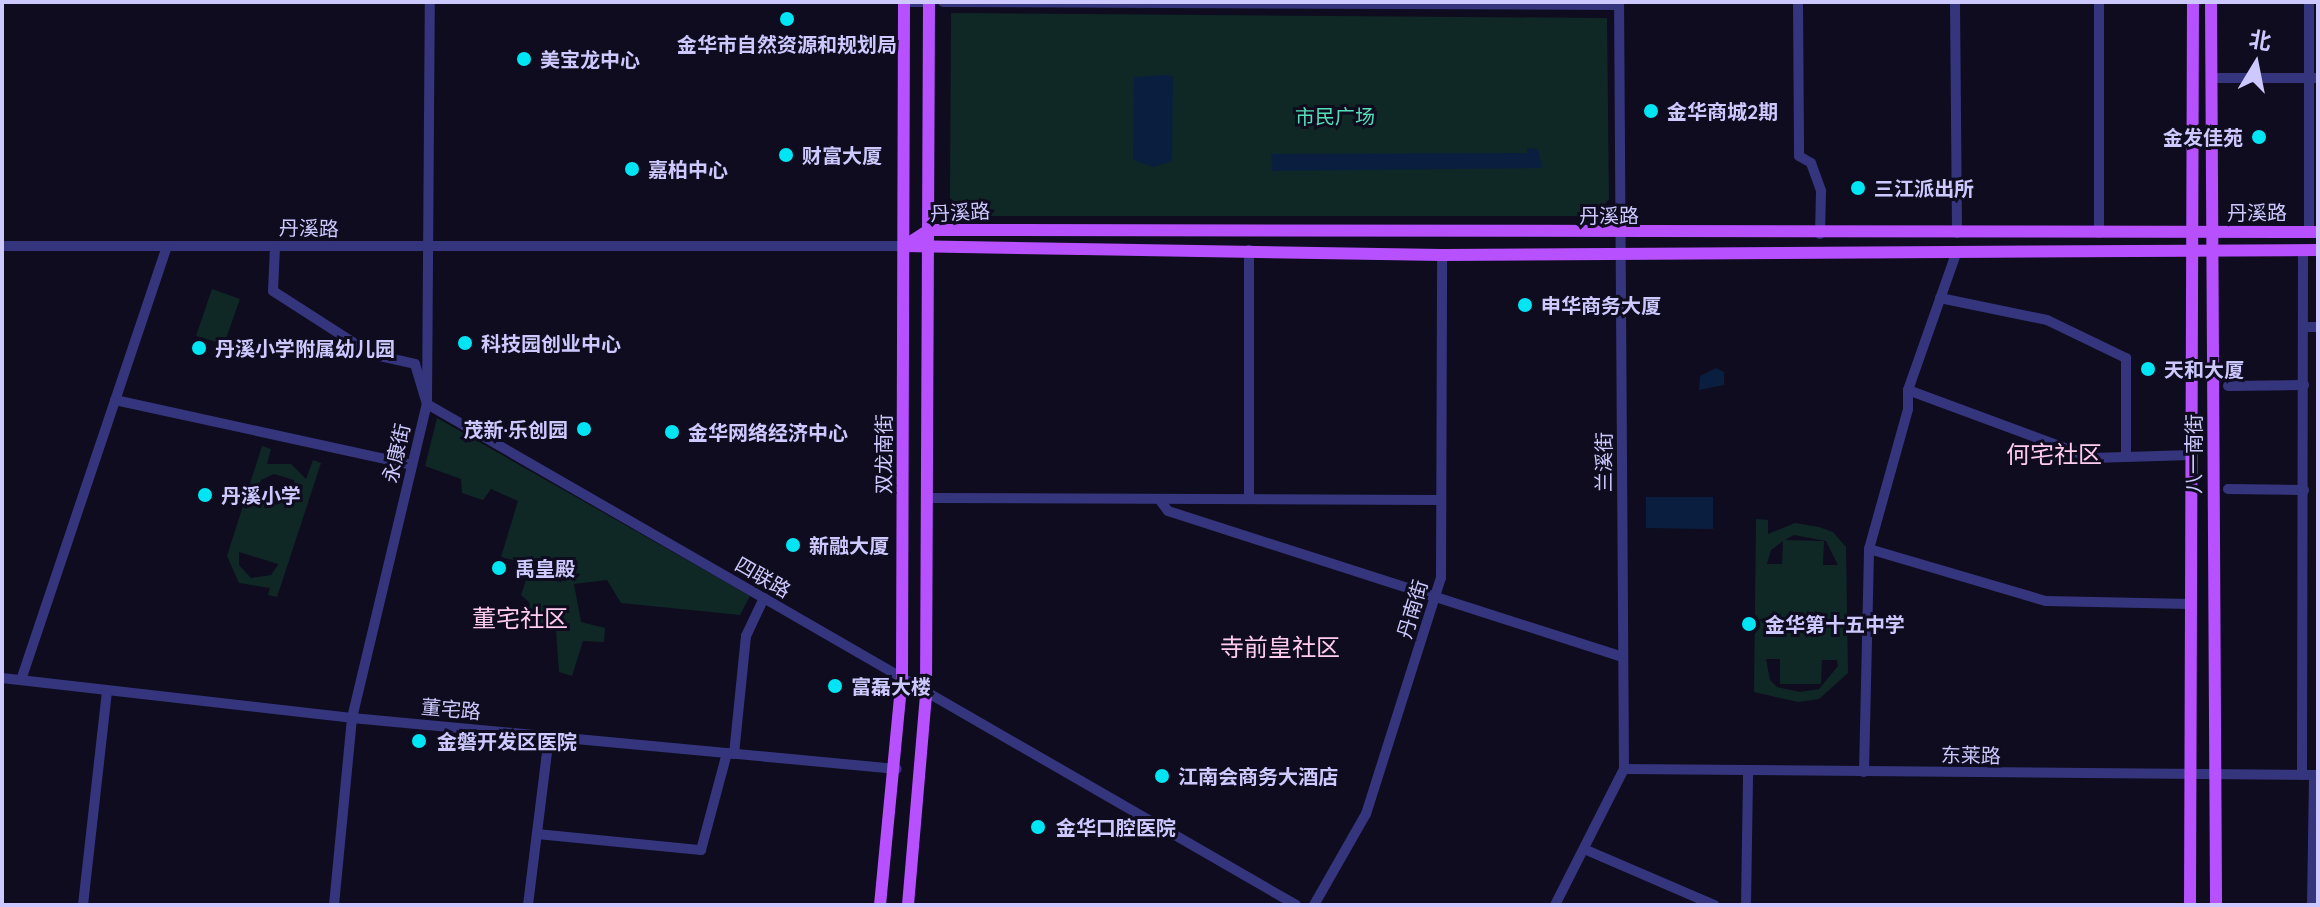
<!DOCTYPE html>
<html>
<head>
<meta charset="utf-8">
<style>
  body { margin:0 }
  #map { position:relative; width:2320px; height:907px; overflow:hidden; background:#0e0c1e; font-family:Quicksand,"Noto Sans SC",sans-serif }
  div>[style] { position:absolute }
  .green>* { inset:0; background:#0f2826 }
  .water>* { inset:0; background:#0a1f3f }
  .minor>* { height:10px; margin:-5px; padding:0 5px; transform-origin:5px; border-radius:5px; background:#35357e }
  .major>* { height:12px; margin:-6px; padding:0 6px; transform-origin:6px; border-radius:6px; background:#b750ff }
  .dots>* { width:22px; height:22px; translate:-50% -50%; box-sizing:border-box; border:4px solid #0e0c1e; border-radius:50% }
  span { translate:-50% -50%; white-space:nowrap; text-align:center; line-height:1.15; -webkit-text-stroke:6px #0e0c1e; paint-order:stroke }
  .poi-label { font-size:20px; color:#cdc9ff; font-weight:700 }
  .left { translate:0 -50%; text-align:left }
  .right { translate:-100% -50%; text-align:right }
  .park-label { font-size:20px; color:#53e0b8 }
  .street-label { font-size:20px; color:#cdc9ff }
  .quarter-label { font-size:24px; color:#ffcbee }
  .frame { position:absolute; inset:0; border:4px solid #cdc9ff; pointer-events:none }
  .north { position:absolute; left:2216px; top:24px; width:80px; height:80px; -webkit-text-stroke:6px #0e0c1e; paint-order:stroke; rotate:10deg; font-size:22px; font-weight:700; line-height:32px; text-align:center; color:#cdc9ff }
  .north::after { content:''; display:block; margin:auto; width:28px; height:36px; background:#cdc9ff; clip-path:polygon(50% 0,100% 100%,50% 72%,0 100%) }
</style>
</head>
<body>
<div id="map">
  <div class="green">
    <div style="clip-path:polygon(951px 13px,1607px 18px,1609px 199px,1594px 216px,971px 216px,950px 198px)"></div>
    <div style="clip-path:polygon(212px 289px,240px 299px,224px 344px,196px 336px)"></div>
    <div style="clip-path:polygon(437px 418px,750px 596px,740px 615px,621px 603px,607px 580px,574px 584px,581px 622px,605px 628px,604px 642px,583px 641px,572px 676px,559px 672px,556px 630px,527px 620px,530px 603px,521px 595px,531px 565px,501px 557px,518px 501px,491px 489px,483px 500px,462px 493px,461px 479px,425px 466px)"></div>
    <div style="clip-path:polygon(evenodd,262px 446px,271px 449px,267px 464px,291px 464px,306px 479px,313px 460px,321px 463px,277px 597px,268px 595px,270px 588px,239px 583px,227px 556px,262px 446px,274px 474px,294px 480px,298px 500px,259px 488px,261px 480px,274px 474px,262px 446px,239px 552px,278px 564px,278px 565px,271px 575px,251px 578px,239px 565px,239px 552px)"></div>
    <div style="clip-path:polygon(evenodd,1756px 519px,1768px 520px,1768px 534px,1795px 523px,1819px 527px,1833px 532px,1846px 547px,1848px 673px,1819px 699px,1798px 702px,1754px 692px,1756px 519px,1794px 535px,1826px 541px,1838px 565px,1823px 565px,1824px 541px,1785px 540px,1794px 535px,1756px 519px,1783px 541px,1782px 564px,1767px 564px,1771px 550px,1783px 541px,1756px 519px,1766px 659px,1780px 659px,1780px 684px,1821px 684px,1822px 660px,1837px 660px,1838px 666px,1819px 689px,1800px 692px,1777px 687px,1770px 680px,1766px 659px)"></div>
  </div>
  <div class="water">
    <div style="clip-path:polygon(1164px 75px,1173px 76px,1172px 161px,1153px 167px,1133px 160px,1134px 77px)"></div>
    <div style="clip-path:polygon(1527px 148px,1538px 149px,1542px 168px,1272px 171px,1271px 154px,1527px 153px)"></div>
    <div style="clip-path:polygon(1716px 368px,1724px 372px,1724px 385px,1699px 390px,1700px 376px)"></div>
    <div style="clip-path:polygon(1646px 497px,1713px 497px,1713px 529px,1646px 528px)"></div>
  </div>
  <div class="minor">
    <div style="left:904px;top:2px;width:24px"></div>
    <div style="left:943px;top:2px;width:676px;rotate:0.25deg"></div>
    <div style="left:1798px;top:2px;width:154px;rotate:89.6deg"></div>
    <div style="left:1799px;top:156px;width:14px;rotate:30deg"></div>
    <div style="left:1811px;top:163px;width:30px;rotate:70deg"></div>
    <div style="left:1821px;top:191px;width:43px;rotate:91.3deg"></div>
    <div style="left:1955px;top:2px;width:231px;rotate:89.5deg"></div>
    <div style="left:2099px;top:2px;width:231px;rotate:90deg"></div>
    <div style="left:2309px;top:2px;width:230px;rotate:90deg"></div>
    <div style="left:2211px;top:78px;width:107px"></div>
    <div style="left:2px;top:246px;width:902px"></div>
    <div style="left:275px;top:247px;width:44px;rotate:92.6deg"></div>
    <div style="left:273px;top:291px;width:117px;rotate:32.7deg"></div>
    <div style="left:371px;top:354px;width:45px;rotate:12.8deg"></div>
    <div style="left:415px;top:364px;width:42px;rotate:73.3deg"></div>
    <div style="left:427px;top:404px;width:1003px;rotate:29.96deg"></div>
    <div style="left:1940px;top:298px;width:109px;rotate:11.6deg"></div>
    <div style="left:2047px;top:320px;width:88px;rotate:25.7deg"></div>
    <div style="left:2126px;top:358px;width:99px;rotate:90deg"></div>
    <div style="left:2304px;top:327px;width:14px"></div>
    <div style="left:2228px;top:386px;width:76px;rotate:-0.8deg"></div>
    <div style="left:1908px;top:390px;width:196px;rotate:20.3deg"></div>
    <div style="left:2092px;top:458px;width:100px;rotate:-1.7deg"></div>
    <div style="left:115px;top:400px;width:304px;rotate:12.3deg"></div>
    <div style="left:2228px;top:489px;width:76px;rotate:0.8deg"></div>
    <div style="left:928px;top:498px;width:513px;rotate:0.22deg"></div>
    <div style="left:1159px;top:499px;width:15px;rotate:53deg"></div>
    <div style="left:1168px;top:511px;width:478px;rotate:17.8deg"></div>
    <div style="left:1249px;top:499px;width:249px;rotate:-90deg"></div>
    <div style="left:1869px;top:549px;width:184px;rotate:16.4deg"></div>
    <div style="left:2046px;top:601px;width:145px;rotate:1.2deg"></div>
    <div style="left:2px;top:678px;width:352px;rotate:6.5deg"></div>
    <div style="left:352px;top:718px;width:547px;rotate:5.35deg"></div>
    <div style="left:21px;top:680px;width:457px;rotate:-71.4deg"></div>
    <div style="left:734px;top:754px;width:119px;rotate:-84.2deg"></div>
    <div style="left:746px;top:636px;width:42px;rotate:-64.7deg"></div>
    <div style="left:1624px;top:769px;width:694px;rotate:0.5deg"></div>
    <div style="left:1864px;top:772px;width:223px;rotate:-88.7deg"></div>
    <div style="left:1869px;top:549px;width:145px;rotate:-74.4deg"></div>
    <div style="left:1908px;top:409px;width:19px;rotate:-90deg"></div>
    <div style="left:1908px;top:390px;width:147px;rotate:-70.6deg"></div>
    <div style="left:2302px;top:775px;width:525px;rotate:-89.89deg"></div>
    <div style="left:537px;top:834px;width:165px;rotate:5.6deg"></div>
    <div style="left:701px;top:850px;width:100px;rotate:-75deg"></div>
    <div style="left:1584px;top:849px;width:142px;rotate:23.3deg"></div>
    <div style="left:83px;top:905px;width:216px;rotate:-83.6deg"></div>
    <div style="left:334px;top:905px;width:188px;rotate:-84.5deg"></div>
    <div style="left:352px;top:718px;width:323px;rotate:-76.6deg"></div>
    <div style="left:427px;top:404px;width:402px;rotate:-89.6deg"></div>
    <div style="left:528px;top:905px;width:169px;rotate:-82.9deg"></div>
    <div style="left:1314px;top:905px;width:105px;rotate:-60.3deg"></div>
    <div style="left:1366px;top:814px;width:248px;rotate:-72.4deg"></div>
    <div style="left:1441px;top:578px;width:323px;rotate:-89.8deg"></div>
    <div style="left:1555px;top:905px;width:153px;rotate:-63.1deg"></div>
    <div style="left:1624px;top:769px;width:767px;rotate:-90.37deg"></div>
    <div style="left:1746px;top:905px;width:134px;rotate:-89.1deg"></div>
    <div style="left:2312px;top:905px;width:130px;rotate:-89.1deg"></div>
  </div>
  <div class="major">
    <div style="left:2211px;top:2px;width:903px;rotate:89.68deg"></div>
    <div style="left:904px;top:246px;width:30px;rotate:-33deg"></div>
    <div style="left:929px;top:230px;width:1389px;rotate:0.08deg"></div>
    <div style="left:904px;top:246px;width:538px;rotate:0.96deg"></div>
    <div style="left:1442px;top:255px;width:876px;rotate:-0.33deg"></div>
    <div style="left:880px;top:905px;width:228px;rotate:-84.5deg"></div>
    <div style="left:902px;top:678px;width:676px;rotate:-89.83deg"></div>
    <div style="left:908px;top:905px;width:213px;rotate:-85.1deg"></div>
    <div style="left:926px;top:693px;width:691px;rotate:-89.75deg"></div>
    <div style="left:2190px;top:905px;width:903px;rotate:-89.81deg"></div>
  </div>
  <div class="dots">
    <div style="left:787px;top:19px;background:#00e5f4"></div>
    <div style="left:524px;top:59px;background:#00e5f4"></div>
    <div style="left:1651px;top:111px;background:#00e5f4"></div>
    <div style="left:2259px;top:137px;background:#00e5f4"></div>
    <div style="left:786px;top:155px;background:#00e5f4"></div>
    <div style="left:632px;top:169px;background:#00e5f4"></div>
    <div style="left:1858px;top:188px;background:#00e5f4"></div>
    <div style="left:1525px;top:305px;background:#00e5f4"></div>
    <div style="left:465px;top:343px;background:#00e5f4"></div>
    <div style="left:199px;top:348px;background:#00e5f4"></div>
    <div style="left:2148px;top:369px;background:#00e5f4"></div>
    <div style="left:584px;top:429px;background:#00e5f4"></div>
    <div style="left:672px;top:432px;background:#00e5f4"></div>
    <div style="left:205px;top:495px;background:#00e5f4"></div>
    <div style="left:793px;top:545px;background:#00e5f4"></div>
    <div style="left:499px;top:568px;background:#00e5f4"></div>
    <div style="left:1749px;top:624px;background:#00e5f4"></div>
    <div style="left:835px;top:686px;background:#00e5f4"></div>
    <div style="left:419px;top:741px;background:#00e5f4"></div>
    <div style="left:1162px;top:776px;background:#00e5f4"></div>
    <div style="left:1038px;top:827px;background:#00e5f4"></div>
  </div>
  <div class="poi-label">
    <span style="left:787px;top:44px">金华市自然资源和规划局</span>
    <span class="left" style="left:540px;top:59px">美宝龙中心</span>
    <span class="left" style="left:1667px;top:111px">金华商城2期</span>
    <span class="right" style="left:2243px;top:137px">金发佳苑</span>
    <span class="left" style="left:802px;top:155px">财富大厦</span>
    <span class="left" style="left:648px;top:169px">嘉柏中心</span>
    <span class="left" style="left:1874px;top:188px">三江派出所</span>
    <span class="left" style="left:1541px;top:305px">申华商务大厦</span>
    <span class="left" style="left:481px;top:343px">科技园创业中心</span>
    <span class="left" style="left:215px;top:348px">丹溪小学附属幼儿园</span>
    <span class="left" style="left:2164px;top:369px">天和大厦</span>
    <span class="right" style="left:568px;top:429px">茂新·乐创园</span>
    <span class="left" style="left:688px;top:432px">金华网络经济中心</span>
    <span class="left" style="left:221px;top:495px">丹溪小学</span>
    <span class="left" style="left:809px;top:545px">新融大厦</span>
    <span class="left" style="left:515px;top:568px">禹皇殿</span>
    <span class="left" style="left:1765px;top:624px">金华第十五中学</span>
    <span class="left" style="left:851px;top:686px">富磊大楼</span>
    <span class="left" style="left:437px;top:741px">金磐开发区医院</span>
    <span class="left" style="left:1178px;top:776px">江南会商务大酒店</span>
    <span class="left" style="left:1056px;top:827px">金华口腔医院</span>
  </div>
  <div class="park-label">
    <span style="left:1335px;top:116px">市民广场</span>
  </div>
  <div class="street-label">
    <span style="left:960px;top:212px;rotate:-3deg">丹溪路</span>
    <span style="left:2257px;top:212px">丹溪路</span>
    <span style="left:1609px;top:215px">丹溪路</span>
    <span style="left:309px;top:228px;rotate:1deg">丹溪路</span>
    <span style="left:396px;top:453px;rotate:-77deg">永康街</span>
    <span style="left:883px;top:454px;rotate:-90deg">双龙南街</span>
    <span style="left:2193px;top:454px;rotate:-90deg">八一南街</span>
    <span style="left:1603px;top:462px;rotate:-90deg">兰溪街</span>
    <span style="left:763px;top:577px;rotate:30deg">四联路</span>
    <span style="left:1412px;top:609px;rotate:-73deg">丹南街</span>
    <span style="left:451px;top:709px;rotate:5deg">董宅路</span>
    <span style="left:1971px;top:755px;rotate:1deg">东莱路</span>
  </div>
  <div class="quarter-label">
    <span style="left:2054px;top:455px">何宅社区</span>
    <span style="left:520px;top:619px">董宅社区</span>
    <span style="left:1280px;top:648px">寺前皇社区</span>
  </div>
  <div class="frame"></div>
  <div class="north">北</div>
</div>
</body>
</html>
